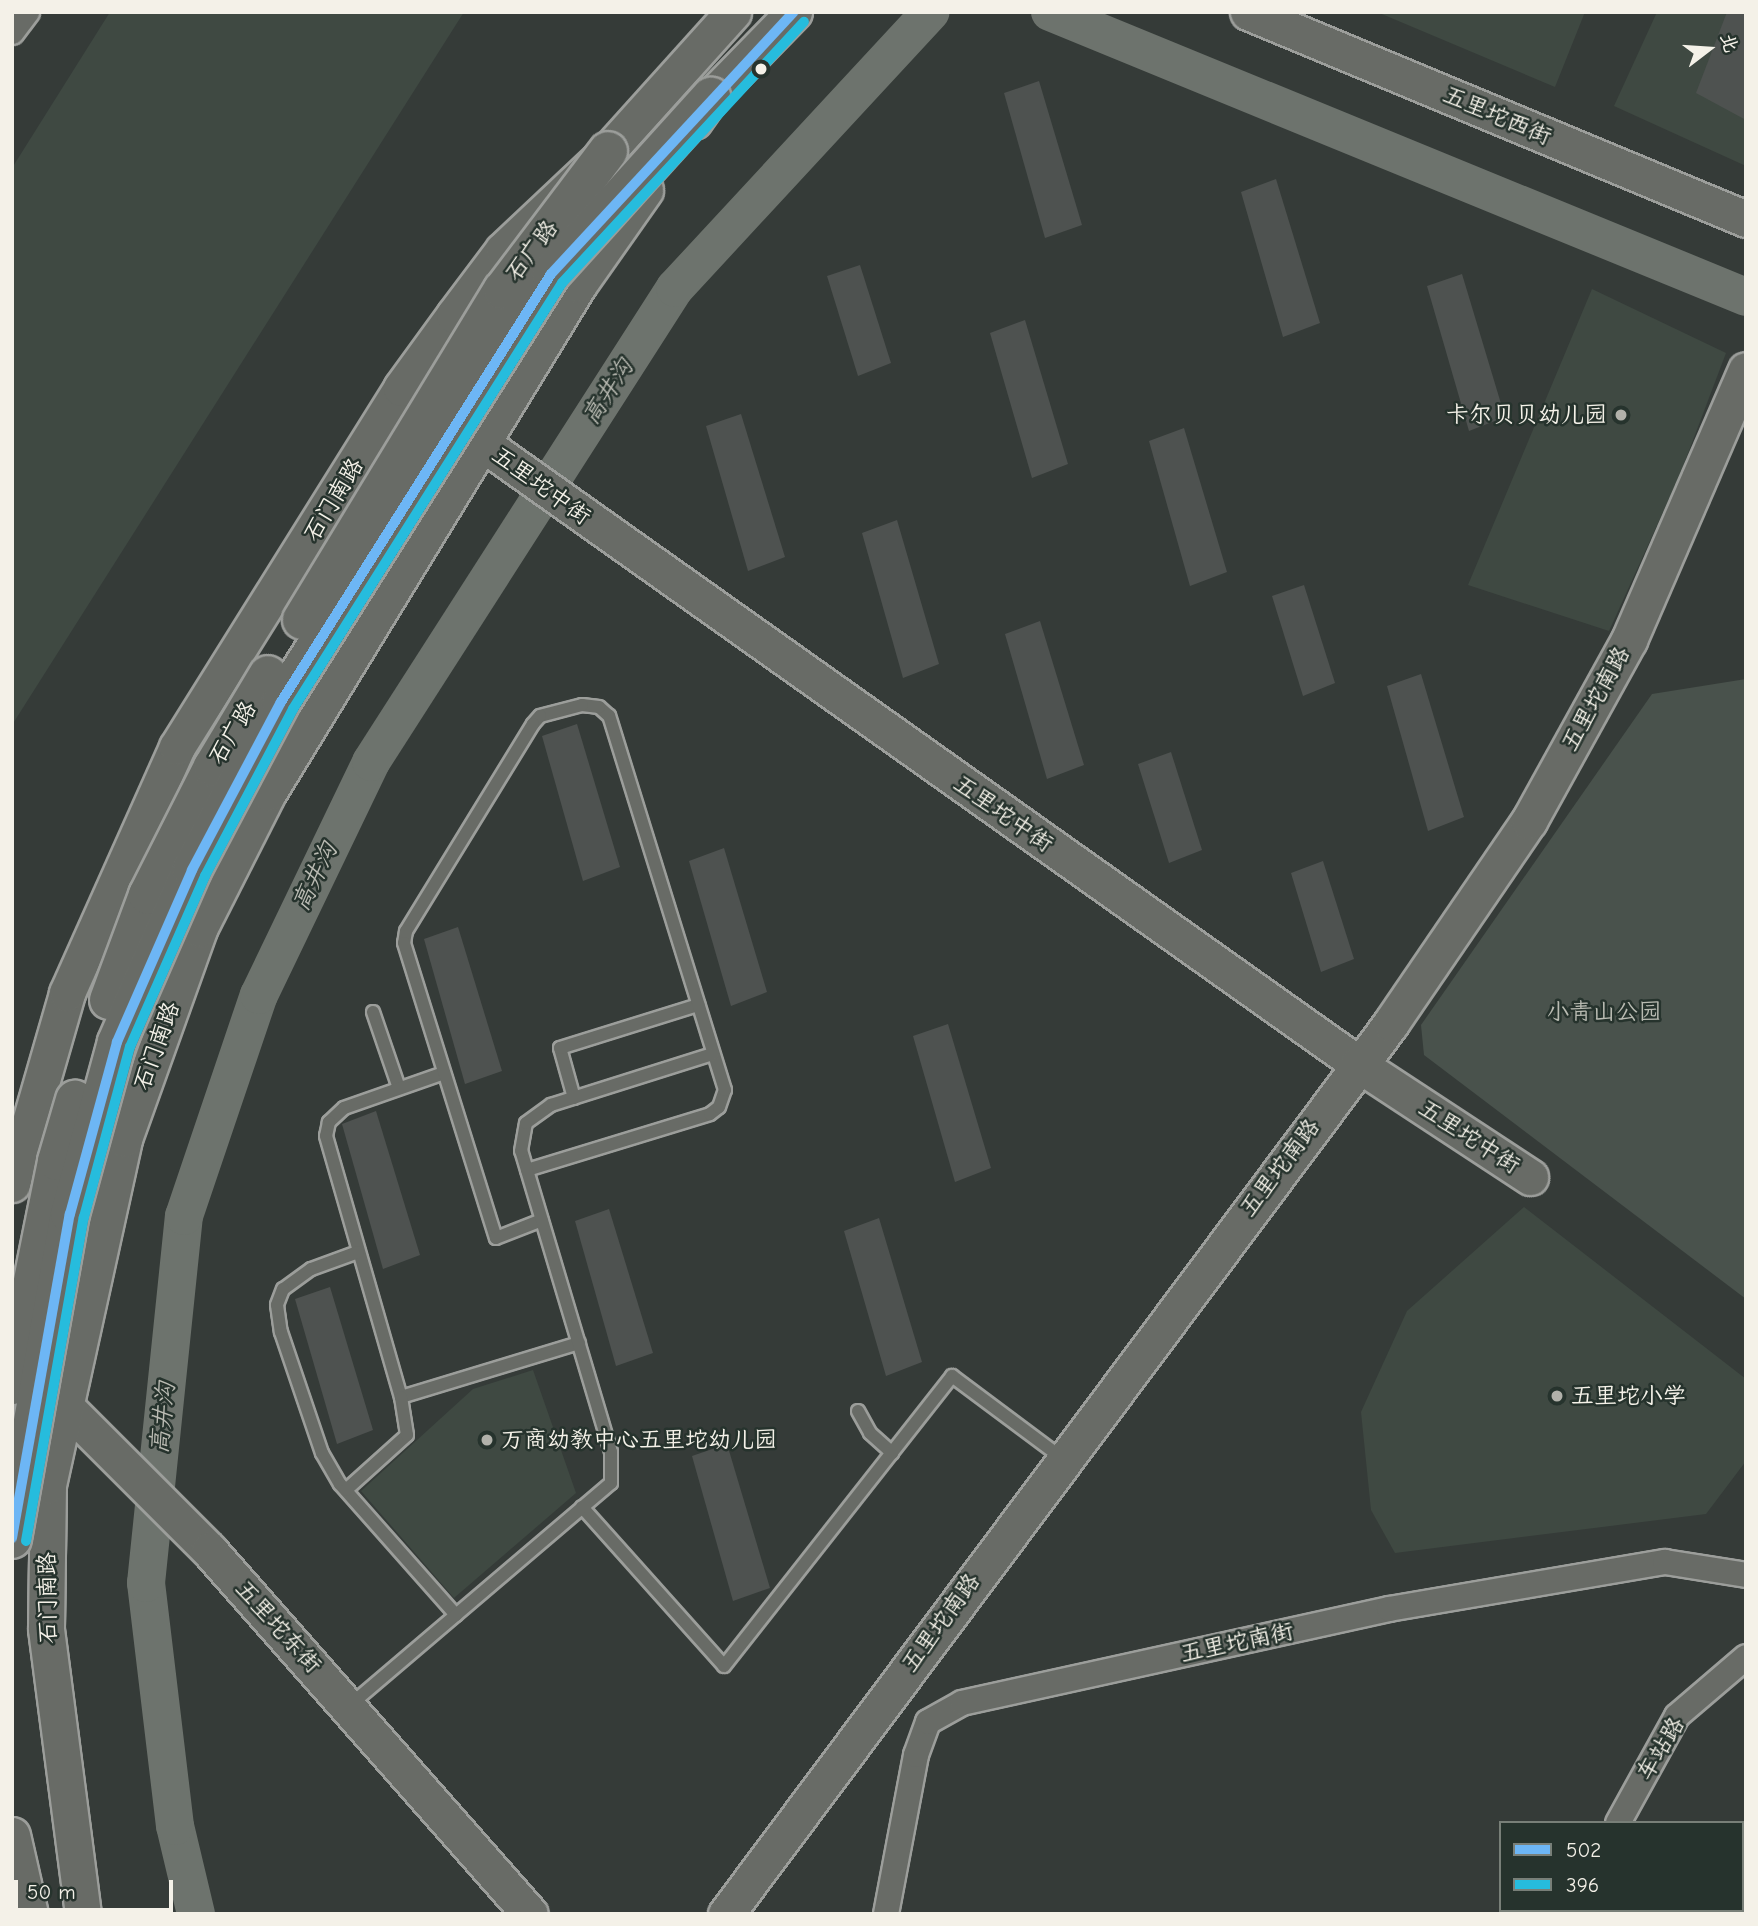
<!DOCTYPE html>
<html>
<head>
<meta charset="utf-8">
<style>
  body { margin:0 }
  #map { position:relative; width:1758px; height:1926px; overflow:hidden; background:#353b38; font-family:"Comic Neue","LXGW WenKai TC",sans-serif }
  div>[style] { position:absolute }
  .built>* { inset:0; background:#3f4942 }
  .green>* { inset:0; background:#49524c }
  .river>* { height:38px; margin:-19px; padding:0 19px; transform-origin:19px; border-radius:19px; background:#6d736d }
  .building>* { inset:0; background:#4e5250 }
  .roads { filter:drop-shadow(2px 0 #9c9e9b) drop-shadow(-2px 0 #9c9e9b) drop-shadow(0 2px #9c9e9b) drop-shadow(0 -2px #9c9e9b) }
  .lane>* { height:12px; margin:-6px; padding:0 6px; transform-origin:6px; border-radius:6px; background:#686b66 }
  .street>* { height:24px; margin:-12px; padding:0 12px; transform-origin:12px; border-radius:12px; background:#686b66 }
  .secondary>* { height:35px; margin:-17.5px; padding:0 17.5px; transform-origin:17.5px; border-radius:17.5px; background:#686b66 }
  .bridges { filter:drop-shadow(2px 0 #9c9e9b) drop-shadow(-2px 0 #9c9e9b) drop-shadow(0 2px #9c9e9b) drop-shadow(0 -2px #9c9e9b) }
  .primary-bridge>* { height:38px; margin:-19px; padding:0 19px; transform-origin:19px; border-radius:19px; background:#686b66 }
  .bus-1>* { height:10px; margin:-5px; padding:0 5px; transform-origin:5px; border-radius:5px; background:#6db6f5 }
  .bus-2>* { height:10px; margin:-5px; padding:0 5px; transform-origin:5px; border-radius:5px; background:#26bcdd }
  .dots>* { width:19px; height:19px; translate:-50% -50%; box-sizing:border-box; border:4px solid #26332d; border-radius:50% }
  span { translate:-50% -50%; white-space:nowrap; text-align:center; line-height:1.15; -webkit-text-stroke:5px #26332d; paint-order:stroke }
  .street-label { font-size:23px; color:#f4f1e8 }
  .poi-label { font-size:23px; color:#f4f1e8 }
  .right { translate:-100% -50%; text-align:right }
  .left { translate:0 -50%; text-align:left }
  .park-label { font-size:23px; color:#b9bbb2 }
  .water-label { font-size:24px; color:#babbb3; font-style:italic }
  .frame { position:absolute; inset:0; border:14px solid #f4f1e8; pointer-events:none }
  .legend { position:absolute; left:1499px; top:1821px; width:245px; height:91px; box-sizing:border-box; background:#26332d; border:2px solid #787f78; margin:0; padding:9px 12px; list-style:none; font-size:21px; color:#f4f1e8 }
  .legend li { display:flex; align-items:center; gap:14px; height:35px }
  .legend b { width:35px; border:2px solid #787f78 }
  .north { position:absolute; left:1674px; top:14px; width:70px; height:70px; -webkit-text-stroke:5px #26332d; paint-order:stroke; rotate:73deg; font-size:19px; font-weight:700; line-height:28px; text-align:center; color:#f4f1e8 }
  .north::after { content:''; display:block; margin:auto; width:24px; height:32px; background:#f4f1e8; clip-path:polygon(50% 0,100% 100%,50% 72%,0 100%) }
  .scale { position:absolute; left:14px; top:1880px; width:159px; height:32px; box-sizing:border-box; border:4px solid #f4f1e8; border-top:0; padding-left:9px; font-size:21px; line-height:24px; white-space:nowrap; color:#f4f1e8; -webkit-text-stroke:5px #26332d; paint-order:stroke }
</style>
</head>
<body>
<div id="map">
  <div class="built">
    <div style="clip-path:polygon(110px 12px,464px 12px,12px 725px,12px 168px)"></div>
    <div style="clip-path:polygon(1377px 12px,1585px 12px,1555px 87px)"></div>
    <div style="clip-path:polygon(1657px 12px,1746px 12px,1746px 166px,1614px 106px)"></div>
    <div style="clip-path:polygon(1592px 289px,1726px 353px,1679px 477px,1609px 631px,1468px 585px)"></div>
    <div style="clip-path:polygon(1524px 1207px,1746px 1379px,1746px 1461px,1706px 1514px,1395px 1553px,1371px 1510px,1361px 1412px,1407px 1311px)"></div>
    <div style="clip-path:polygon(533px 1370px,576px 1493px,454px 1598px,361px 1491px,473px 1389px)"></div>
  </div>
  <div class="green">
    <div style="clip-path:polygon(1746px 679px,1746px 1299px,1424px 1055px,1421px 1025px,1652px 694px)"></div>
  </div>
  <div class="river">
    <div style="left:1050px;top:12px;width:752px;rotate:22.27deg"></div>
    <div style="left:196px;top:1914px;width:90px;rotate:-103.4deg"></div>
    <div style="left:175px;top:1826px;width:245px;rotate:-96.8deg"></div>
    <div style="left:146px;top:1583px;width:369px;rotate:-84.1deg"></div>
    <div style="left:184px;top:1216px;width:233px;rotate:-71.3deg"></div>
    <div style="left:259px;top:995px;width:259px;rotate:-64.3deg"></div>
    <div style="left:371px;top:762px;width:563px;rotate:-57.33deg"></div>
    <div style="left:675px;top:288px;width:376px;rotate:-47.2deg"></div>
  </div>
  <div class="building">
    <div style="clip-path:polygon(1727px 12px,1746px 12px,1746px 120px,1696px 93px)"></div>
    <div style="clip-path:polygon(1039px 81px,1082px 225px,1045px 238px,1004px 93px)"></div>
    <div style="clip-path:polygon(1276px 179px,1320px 323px,1283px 337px,1241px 192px)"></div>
    <div style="clip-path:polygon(860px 265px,891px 363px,858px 376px,827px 276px)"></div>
    <div style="clip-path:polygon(1462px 274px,1505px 417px,1469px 431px,1427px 286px)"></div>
    <div style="clip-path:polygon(1025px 320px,1068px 464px,1032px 478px,990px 333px)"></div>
    <div style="clip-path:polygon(741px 414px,785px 557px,748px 571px,706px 426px)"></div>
    <div style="clip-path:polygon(1184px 428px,1227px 572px,1190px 586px,1149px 441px)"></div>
    <div style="clip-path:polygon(897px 520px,939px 664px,903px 678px,862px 533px)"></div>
    <div style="clip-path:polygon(1304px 585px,1335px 683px,1303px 696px,1272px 596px)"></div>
    <div style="clip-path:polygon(1040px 621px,1084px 765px,1047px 779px,1005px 634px)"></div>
    <div style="clip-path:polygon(1421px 674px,1464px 817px,1428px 831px,1387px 686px)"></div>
    <div style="clip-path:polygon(577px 724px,620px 867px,583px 881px,542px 736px)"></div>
    <div style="clip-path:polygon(1171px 752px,1202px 850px,1169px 863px,1138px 764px)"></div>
    <div style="clip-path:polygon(724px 848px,767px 992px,731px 1006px,689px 861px)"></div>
    <div style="clip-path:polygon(1323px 861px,1354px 959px,1321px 972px,1291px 873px)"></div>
    <div style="clip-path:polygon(458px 927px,502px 1071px,465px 1084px,424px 939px)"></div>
    <div style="clip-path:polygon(948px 1024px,991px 1168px,955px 1182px,913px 1036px)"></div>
    <div style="clip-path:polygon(376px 1111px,420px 1255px,383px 1269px,342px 1124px)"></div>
    <div style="clip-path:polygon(609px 1209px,653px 1353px,616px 1366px,575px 1221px)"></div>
    <div style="clip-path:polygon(879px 1218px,922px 1362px,886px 1376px,844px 1231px)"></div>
    <div style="clip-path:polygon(330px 1287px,373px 1430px,337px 1444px,295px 1299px)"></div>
    <div style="clip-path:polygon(727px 1444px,770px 1588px,733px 1601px,692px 1456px)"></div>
  </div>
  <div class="roads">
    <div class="lane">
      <div style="left:373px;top:1012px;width:80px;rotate:71.1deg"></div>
      <div style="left:444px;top:1073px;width:106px;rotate:160.7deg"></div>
      <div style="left:344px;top:1108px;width:21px;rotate:137deg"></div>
      <div style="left:329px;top:1122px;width:14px;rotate:102deg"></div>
      <div style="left:326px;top:1136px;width:272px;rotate:74deg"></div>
      <div style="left:401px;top:1397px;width:186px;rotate:-16.9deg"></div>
      <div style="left:574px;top:1098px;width:52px;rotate:-105.6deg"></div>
      <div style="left:560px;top:1048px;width:145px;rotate:-17.3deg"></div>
      <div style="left:527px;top:1170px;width:191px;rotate:-17deg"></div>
      <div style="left:710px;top:1114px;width:11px;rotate:-38deg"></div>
      <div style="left:719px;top:1107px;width:18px;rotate:-71deg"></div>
      <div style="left:725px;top:1090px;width:392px;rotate:-107.2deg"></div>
      <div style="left:609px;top:716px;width:13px;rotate:-138deg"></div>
      <div style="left:599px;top:707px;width:17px;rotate:-173deg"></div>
      <div style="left:582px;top:705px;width:43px;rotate:165.3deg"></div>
      <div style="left:540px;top:716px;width:11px;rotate:131deg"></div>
      <div style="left:533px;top:724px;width:243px;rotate:121.5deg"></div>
      <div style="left:406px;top:931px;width:12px;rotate:99deg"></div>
      <div style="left:404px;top:943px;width:309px;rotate:72.7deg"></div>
      <div style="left:496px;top:1238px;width:49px;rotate:-21.4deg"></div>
      <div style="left:358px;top:1252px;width:50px;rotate:160.1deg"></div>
      <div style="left:311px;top:1269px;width:34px;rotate:144deg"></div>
      <div style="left:283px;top:1289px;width:17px;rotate:111deg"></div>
      <div style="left:277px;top:1305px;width:27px;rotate:82deg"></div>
      <div style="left:281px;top:1332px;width:128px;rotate:71.3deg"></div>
      <div style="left:322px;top:1453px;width:36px;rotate:60deg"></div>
      <div style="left:340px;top:1484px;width:175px;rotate:48.5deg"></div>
      <div style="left:858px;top:1411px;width:25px;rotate:61deg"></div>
      <div style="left:870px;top:1433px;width:30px;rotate:42deg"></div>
      <div style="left:346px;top:1490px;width:82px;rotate:-42deg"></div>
      <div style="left:407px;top:1435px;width:38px;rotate:-99deg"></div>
      <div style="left:582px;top:1507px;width:213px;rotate:48.2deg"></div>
      <div style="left:724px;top:1666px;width:369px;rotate:-51.8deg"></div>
      <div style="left:952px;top:1376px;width:137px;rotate:36.7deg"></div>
      <div style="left:349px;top:1706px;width:344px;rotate:-40.4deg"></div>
      <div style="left:611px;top:1483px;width:31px;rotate:-90deg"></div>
      <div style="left:611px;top:1452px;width:314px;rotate:-106.6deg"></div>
      <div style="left:521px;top:1151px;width:28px;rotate:-80deg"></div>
      <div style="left:526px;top:1123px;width:31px;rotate:-36deg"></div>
      <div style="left:551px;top:1105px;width:170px;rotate:-17.5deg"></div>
    </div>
    <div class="street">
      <div style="left:12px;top:32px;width:25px;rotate:-53deg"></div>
      <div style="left:1618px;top:1823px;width:122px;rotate:-61.1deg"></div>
      <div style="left:1677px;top:1716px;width:91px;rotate:-40.5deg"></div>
      <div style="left:886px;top:1914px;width:162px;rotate:-79.3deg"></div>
      <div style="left:916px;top:1755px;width:35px;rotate:-70deg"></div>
      <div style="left:928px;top:1722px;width:39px;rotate:-29deg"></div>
      <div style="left:962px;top:1703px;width:437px;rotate:-12.4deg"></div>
      <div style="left:1389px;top:1609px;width:280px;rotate:-9.7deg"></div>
      <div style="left:1665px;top:1562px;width:82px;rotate:9.1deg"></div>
      <div style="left:1567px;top:1914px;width:4px;rotate:-63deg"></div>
    </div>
    <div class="secondary">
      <div style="left:1248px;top:12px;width:539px;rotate:22.57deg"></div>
      <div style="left:694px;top:121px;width:29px;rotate:-55deg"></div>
      <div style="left:711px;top:97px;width:119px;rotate:-45.7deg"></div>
      <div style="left:482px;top:443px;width:1074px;rotate:35.33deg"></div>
      <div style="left:1358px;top:1064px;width:206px;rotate:33.3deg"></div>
      <div style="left:12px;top:1184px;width:199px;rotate:-73.9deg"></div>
      <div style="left:67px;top:993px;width:269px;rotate:-65.9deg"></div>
      <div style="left:177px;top:747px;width:423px;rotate:-58deg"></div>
      <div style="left:401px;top:388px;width:90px;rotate:-54deg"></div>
      <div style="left:454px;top:315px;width:81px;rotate:-53deg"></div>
      <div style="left:503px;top:250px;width:144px;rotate:-43.3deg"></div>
      <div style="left:608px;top:151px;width:187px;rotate:-48deg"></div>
      <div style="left:52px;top:1393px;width:222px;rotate:45deg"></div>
      <div style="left:209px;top:1550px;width:485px;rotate:48.6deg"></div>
      <div style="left:12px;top:1835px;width:81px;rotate:77.2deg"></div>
      <div style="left:83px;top:1914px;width:288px;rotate:-97.4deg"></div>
      <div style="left:46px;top:1628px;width:143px;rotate:-89.2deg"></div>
      <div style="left:48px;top:1485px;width:354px;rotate:-77.6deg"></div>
      <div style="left:124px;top:1139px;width:223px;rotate:-70.3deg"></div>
      <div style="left:199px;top:929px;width:153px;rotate:-63.1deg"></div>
      <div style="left:268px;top:793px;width:596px;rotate:-58.57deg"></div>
      <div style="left:579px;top:284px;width:115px;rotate:-54.9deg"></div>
      <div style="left:726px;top:1914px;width:1112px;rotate:-53.26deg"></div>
      <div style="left:1391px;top:1023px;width:245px;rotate:-55.7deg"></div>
      <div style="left:1529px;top:821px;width:207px;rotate:-61.1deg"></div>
      <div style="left:1629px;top:640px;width:294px;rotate:-66.6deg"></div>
    </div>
  </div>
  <div class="bridges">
    <div class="primary-bridge">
      <div style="left:302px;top:620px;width:386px;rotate:-58.7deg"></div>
      <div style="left:503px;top:290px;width:174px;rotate:-52.9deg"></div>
      <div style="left:109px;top:1000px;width:112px;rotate:-69.6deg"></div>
      <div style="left:148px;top:895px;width:144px;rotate:-63.1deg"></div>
      <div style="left:213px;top:767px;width:107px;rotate:-59.1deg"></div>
      <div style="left:12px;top:1385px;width:228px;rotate:-78.6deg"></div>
      <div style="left:57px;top:1161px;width:64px;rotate:-73.6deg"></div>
      <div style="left:12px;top:1539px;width:330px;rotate:-79.9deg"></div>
      <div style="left:70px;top:1214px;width:178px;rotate:-74.7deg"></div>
      <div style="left:117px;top:1042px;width:188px;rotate:-66.4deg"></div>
      <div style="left:192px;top:870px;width:190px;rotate:-62.1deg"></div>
      <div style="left:281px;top:702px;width:506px;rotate:-57.75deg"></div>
      <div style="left:551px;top:274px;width:239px;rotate:-47.9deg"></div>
    </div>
  </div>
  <div class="bus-1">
    <div style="left:12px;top:1538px;width:329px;rotate:-79.9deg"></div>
    <div style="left:70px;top:1214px;width:178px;rotate:-74.7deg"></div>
    <div style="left:117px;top:1042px;width:188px;rotate:-66.4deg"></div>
    <div style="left:192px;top:870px;width:190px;rotate:-62.1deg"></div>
    <div style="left:281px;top:702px;width:506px;rotate:-57.75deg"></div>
    <div style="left:551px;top:274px;width:357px;rotate:-47.2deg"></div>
  </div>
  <div class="bus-2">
    <div style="left:26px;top:1541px;width:329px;rotate:-79.9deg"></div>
    <div style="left:84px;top:1217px;width:176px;rotate:-74.9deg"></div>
    <div style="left:130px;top:1047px;width:187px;rotate:-66.3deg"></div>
    <div style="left:205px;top:876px;width:189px;rotate:-62.2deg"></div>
    <div style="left:293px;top:709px;width:504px;rotate:-57.73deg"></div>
    <div style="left:562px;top:283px;width:356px;rotate:-47.2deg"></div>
  </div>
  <div class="dots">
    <div style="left:761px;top:69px;background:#f4f1e8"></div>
    <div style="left:1621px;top:415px;background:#b1b1aa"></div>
    <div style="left:1557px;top:1396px;background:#b1b1aa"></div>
    <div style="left:487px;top:1440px;background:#b1b1aa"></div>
  </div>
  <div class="street-label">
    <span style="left:1497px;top:116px;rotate:23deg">五里坨西街</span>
    <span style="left:532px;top:251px;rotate:-53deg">石广路</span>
    <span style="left:541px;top:486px;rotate:36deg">五里坨中街</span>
    <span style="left:334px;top:500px;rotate:-59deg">石门南路</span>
    <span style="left:1596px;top:699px;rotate:-61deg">五里坨南路</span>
    <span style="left:233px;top:733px;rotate:-59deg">石广路</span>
    <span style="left:1003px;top:814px;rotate:35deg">五里坨中街</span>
    <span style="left:157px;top:1046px;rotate:-70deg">石门南路</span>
    <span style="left:1469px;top:1137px;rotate:33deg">五里坨中街</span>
    <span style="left:1280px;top:1168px;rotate:-53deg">五里坨南路</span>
    <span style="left:48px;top:1598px;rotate:-91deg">石门南路</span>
    <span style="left:941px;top:1623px;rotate:-54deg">五里坨南路</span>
    <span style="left:278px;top:1627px;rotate:48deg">五里坨东街</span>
    <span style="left:1237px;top:1643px;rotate:-12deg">五里坨南街</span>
    <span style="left:1661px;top:1749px;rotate:-59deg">车站路</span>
  </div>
  <div class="poi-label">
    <span class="right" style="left:1607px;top:415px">卡尔贝贝幼儿园</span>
    <span class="left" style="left:1571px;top:1396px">五里坨小学</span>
    <span class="left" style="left:501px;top:1440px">万商幼教中心五里坨幼儿园</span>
  </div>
  <div class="park-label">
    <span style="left:1604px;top:1012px">小青山公园</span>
  </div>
  <div class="water-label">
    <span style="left:608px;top:392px;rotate:-57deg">高井沟</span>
    <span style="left:315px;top:877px;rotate:-64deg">高井沟</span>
    <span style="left:163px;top:1418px;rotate:-84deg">高井沟</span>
  </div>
  <div class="frame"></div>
  <ul class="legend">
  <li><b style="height:9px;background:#6db6f5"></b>502</li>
  <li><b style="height:9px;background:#26bcdd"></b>396</li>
  </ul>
  <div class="north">北</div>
  <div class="scale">50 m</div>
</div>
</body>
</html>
